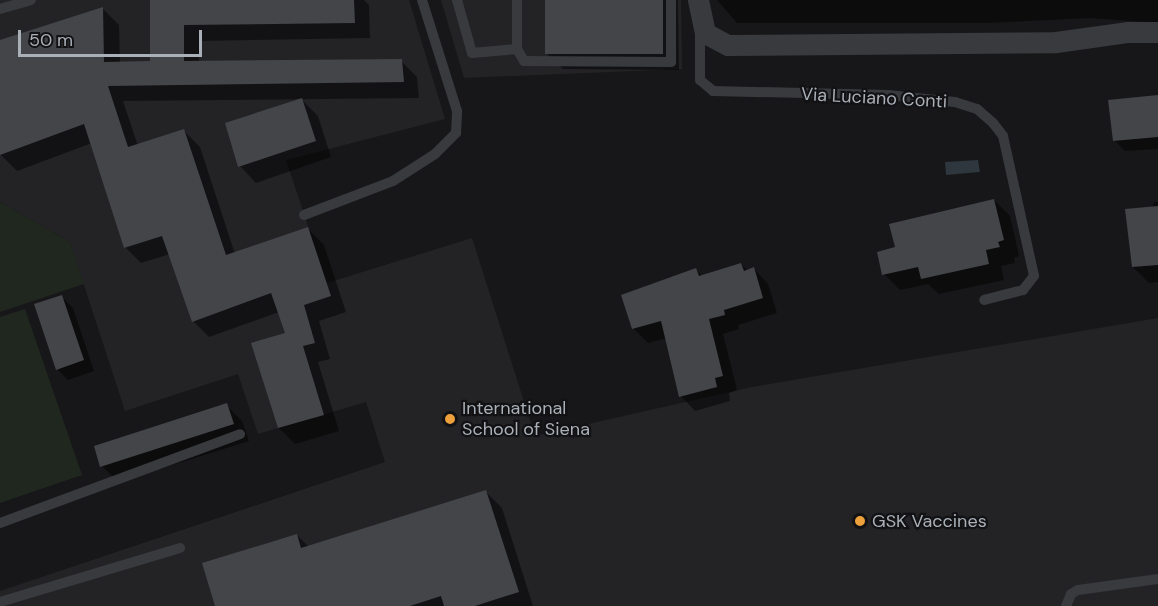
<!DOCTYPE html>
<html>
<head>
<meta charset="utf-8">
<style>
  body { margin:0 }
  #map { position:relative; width:1158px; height:606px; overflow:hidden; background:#171719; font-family:"DM Sans",sans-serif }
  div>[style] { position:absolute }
  .built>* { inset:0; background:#232326 }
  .green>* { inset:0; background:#1f271f }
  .water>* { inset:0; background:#2d373d }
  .shadow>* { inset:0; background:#0007 }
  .building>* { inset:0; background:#444549 }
  .lane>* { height:10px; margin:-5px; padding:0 5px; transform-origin:5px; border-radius:5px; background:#383a3e }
  .street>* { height:21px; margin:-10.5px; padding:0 10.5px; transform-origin:10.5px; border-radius:10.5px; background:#383a3e }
  .dots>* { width:16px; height:16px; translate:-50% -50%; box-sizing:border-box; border:3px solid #121214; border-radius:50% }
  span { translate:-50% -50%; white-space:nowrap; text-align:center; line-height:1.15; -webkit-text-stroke:4.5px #121214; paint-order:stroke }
  .street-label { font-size:18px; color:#aab0b8 }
  .poi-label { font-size:18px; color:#aab0b8 }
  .left { translate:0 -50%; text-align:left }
  .scale { position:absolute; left:18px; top:30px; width:184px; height:27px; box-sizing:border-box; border:3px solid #aab0b8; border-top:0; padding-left:8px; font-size:18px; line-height:21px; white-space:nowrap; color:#aab0b8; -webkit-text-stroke:4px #121214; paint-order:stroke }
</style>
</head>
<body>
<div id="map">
  <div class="built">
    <div style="clip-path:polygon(0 0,409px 0,445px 119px,286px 160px,327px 283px,472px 238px,535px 436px,752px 387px,1158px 318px,1158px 606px,0 606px,0 591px,385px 462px,366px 402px,258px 434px,238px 374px,125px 411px,70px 242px,0 202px)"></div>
    <div style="clip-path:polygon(441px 0,681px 0,682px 69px,464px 78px)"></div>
  </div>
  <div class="green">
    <div style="clip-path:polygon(0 202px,70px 242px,84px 284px,0 312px)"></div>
    <div style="clip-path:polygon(25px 309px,82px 475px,0 503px,0 317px)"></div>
  </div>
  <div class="water">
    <div style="clip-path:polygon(978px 160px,980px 172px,946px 175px,945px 162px)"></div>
  </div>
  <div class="shadow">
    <div style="clip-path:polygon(152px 0,364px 0,369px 5px,370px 38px,199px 41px,199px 62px,401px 61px,417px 77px,419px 98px,123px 101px,138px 146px,184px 131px,200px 147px,235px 254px,308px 229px,324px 245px,346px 312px,319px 321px,330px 359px,318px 362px,339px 431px,295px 444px,279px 428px,287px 334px,279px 312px,209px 337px,193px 321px,170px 254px,141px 263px,125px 247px,92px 143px,17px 171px,1px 155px,0 41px,103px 9px,119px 25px,120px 63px,152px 63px)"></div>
    <div style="clip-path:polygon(546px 0,678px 0,679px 70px,563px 69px,546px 53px)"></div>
    <div style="clip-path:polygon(717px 0,1158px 0,1158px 23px,1089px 18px,989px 23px,737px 23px)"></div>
    <div style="clip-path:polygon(1158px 97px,1158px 149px,1125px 151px,1114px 140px)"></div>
    <div style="clip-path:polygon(302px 100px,318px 116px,331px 157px,256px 183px,240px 166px)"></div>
    <div style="clip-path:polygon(994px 200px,1010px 216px,1019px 256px,1014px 258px,1015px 263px,1001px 266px,1004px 280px,939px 294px,928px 284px,900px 290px,884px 274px,897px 248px)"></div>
    <div style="clip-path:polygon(1154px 202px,1158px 202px,1158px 282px,1149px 283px,1133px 267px)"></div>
    <div style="clip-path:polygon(741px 264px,748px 271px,754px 269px,768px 284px,777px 313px,738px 325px,739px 329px,723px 334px,737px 390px,729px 393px,730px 401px,695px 411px,681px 396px,667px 338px,648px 343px,633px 328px,696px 270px,702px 276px)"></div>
    <div style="clip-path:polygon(62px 297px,73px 308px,94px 371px,68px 380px,57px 369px)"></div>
    <div style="clip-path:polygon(226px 405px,242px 421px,249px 441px,118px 482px,102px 466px)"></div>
    <div style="clip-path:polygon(486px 492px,502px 508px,533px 606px,217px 606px,297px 535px,309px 547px)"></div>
  </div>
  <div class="building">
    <div style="clip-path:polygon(150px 0,354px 0,355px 23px,184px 25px,184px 61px,402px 59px,404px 82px,108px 86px,128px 147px,184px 129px,226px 255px,308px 227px,331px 296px,304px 305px,315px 343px,303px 346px,324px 415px,278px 428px,251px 343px,285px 333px,271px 293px,192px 322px,162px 236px,124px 248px,84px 124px,0 155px,0 40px,103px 7px,104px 62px,150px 61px)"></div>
    <div style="clip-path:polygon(545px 0,663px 0,663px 54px,545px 54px)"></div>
    <div style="clip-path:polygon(1158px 95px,1158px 137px,1113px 141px,1108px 100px)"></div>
    <div style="clip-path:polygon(302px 98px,316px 141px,238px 167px,225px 123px)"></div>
    <div style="clip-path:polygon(994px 199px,1004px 240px,998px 242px,1000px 247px,986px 250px,989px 264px,921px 279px,918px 267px,882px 275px,877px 252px,895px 247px,889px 224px)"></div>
    <div style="clip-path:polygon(1158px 206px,1158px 265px,1132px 267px,1125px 209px)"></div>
    <div style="clip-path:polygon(741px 263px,744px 271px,754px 267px,763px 298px,724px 310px,725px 315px,709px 319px,723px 376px,715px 378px,717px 387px,679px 397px,661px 321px,632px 329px,621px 295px,696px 268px,699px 276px)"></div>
    <div style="clip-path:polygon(62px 295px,84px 360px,56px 370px,34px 304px)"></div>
    <div style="clip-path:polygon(227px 403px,234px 424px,100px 467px,94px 446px)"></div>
    <div style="clip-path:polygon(486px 490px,519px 592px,475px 606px,444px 606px,441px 596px,410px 606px,215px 606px,202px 563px,297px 534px,301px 548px)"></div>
  </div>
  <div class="lane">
    <div style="left:457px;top:0;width:55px;rotate:74.2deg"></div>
    <div style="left:472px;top:53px;width:45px;rotate:-5.1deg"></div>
    <div style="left:517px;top:49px;width:49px;rotate:-90deg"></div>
    <div style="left:0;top:9px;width:32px;rotate:-16deg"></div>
    <div style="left:700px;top:30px;width:50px;rotate:90deg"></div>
    <div style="left:700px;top:80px;width:17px;rotate:40deg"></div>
    <div style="left:713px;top:91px;width:175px;rotate:1.3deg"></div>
    <div style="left:888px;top:95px;width:67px;rotate:6deg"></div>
    <div style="left:955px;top:102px;width:23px;rotate:18deg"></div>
    <div style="left:977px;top:109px;width:21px;rotate:41deg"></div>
    <div style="left:993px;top:123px;width:16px;rotate:52deg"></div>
    <div style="left:1003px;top:136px;width:143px;rotate:77.5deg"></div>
    <div style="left:1034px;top:276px;width:18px;rotate:128deg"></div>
    <div style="left:1023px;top:290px;width:40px;rotate:165.6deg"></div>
    <div style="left:517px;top:49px;width:14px;rotate:60deg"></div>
    <div style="left:524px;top:61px;width:147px;rotate:0.4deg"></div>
    <div style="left:671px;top:62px;width:62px;rotate:-90deg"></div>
    <div style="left:304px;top:215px;width:95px;rotate:-20.9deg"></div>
    <div style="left:393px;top:181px;width:50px;rotate:-32.7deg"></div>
    <div style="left:435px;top:154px;width:30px;rotate:-45deg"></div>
    <div style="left:456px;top:133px;width:22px;rotate:-87deg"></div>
    <div style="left:457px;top:111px;width:116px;rotate:-107.5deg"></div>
    <div style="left:0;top:523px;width:256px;rotate:-20.3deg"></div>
    <div style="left:0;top:602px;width:188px;rotate:-16.7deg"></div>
    <div style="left:1066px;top:606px;width:13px;rotate:-67deg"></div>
    <div style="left:1071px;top:594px;width:8px;rotate:-30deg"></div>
    <div style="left:1078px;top:590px;width:81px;rotate:-7.8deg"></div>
  </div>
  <div class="street">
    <div style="left:698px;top:0;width:34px;rotate:78deg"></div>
    <div style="left:705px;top:33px;width:26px;rotate:28deg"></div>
    <div style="left:728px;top:45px;width:328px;rotate:-0.5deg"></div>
    <div style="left:1056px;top:42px;width:73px;rotate:-7.9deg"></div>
    <div style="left:1128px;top:32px;width:30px"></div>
  </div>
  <div class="dots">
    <div style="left:450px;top:419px;background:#eda03b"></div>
    <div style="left:860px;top:521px;background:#eda03b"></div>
  </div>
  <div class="street-label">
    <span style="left:874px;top:98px;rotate:3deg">Via Luciano Conti</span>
  </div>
  <div class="poi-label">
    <span class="left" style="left:462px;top:419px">International<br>School of Siena</span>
    <span class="left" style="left:872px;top:521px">GSK Vaccines</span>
  </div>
  <div class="scale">50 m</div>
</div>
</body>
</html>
